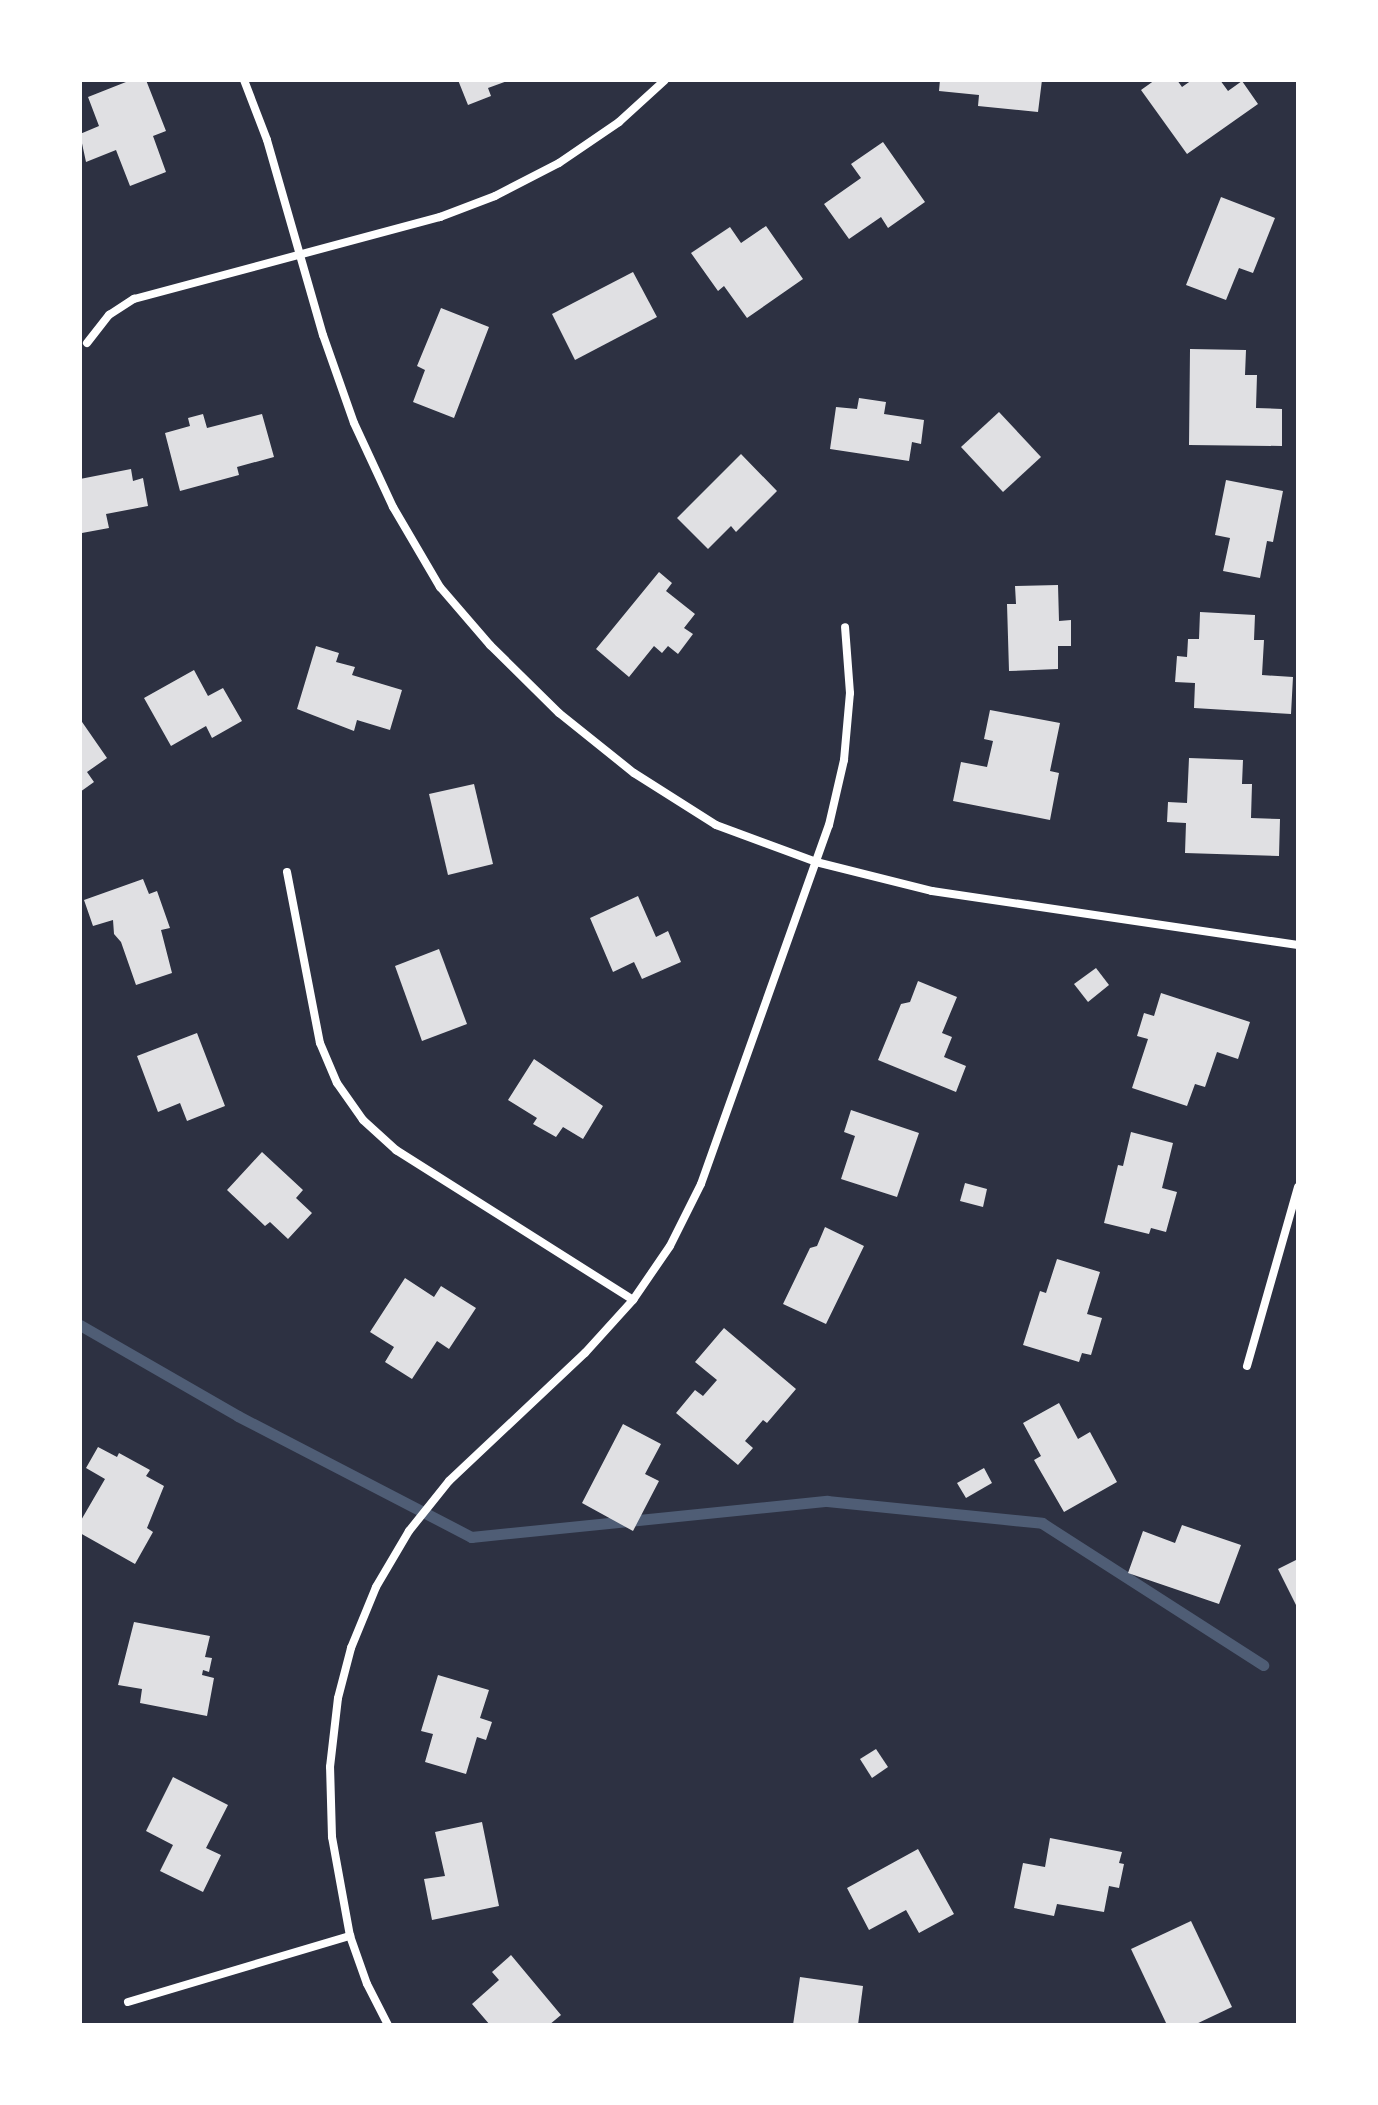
<!DOCTYPE html>
<html>
<head>
<meta charset="utf-8">
<style>
  body { margin:0 }
  #map { position:relative; width:1378px; height:2105px; overflow:hidden; background:#2d3142; font-family:"Space Grotesk",sans-serif }
  div>[style] { position:absolute }
  .stream>* { height:11px; margin:-5.5px; padding:0 5.5px; transform-origin:5.5px; border-radius:5.5px; background:#4f5d75 }
  .building>* { inset:0; background:#e0e0e3 }
  .minor>* { height:8px; margin:-4px; padding:0 4px; transform-origin:4px; border-radius:4px; background:#fff }
  span { translate:-50% -50%; white-space:nowrap; text-align:center; line-height:1.15; -webkit-text-stroke:6px #fff; paint-order:stroke }
  .frame { position:absolute; inset:0; border:82px solid #fff; pointer-events:none }
</style>
</head>
<body>
<div id="map">
  <div class="stream">
    <div style="left:80px;top:1325px;width:182px;rotate:29.9deg"></div>
    <div style="left:238px;top:1416px;width:263px;rotate:27.4deg"></div>
    <div style="left:471px;top:1537px;width:358px;rotate:-5.8deg"></div>
    <div style="left:827px;top:1501px;width:216px;rotate:5.8deg"></div>
    <div style="left:1042px;top:1523px;width:263px;rotate:32.7deg"></div>
  </div>
  <div class="building">
    <div style="clip-path:polygon(131px 80px,146px 80px,166px 131px,153px 136px,166px 172px,130px 186px,116px 150px,86px 162px,80px 134px,99px 126px,88px 97px)"></div>
    <div style="clip-path:polygon(458px 80px,510px 80px,488px 88px,491px 96px,468px 105px)"></div>
    <div style="clip-path:polygon(940px 80px,1042px 80px,1038px 112px,978px 106px,979px 95px,939px 91px)"></div>
    <div style="clip-path:polygon(1155px 80px,1177px 80px,1182px 87px,1192px 80px,1220px 80px,1228px 91px,1242px 81px,1258px 104px,1187px 154px,1141px 90px)"></div>
    <div style="clip-path:polygon(883px 142px,925px 202px,888px 228px,881px 217px,849px 239px,824px 204px,861px 178px,851px 164px)"></div>
    <div style="clip-path:polygon(1221px 197px,1275px 218px,1253px 273px,1239px 268px,1226px 300px,1186px 285px)"></div>
    <div style="clip-path:polygon(766px 226px,803px 279px,747px 318px,724px 286px,718px 291px,691px 253px,730px 227px,741px 243px)"></div>
    <div style="clip-path:polygon(633px 272px,657px 317px,575px 360px,552px 314px)"></div>
    <div style="clip-path:polygon(441px 308px,489px 327px,454px 418px,413px 402px,425px 370px,417px 366px)"></div>
    <div style="clip-path:polygon(1190px 349px,1246px 350px,1245px 375px,1257px 375px,1256px 408px,1282px 409px,1282px 446px,1189px 445px)"></div>
    <div style="clip-path:polygon(859px 398px,886px 402px,884px 414px,924px 420px,921px 444px,912px 442px,909px 461px,830px 449px,836px 407px,857px 409px)"></div>
    <div style="clip-path:polygon(999px 412px,1041px 457px,1003px 492px,961px 447px)"></div>
    <div style="clip-path:polygon(203px 414px,207px 428px,262px 414px,274px 457px,237px 467px,239px 475px,180px 491px,165px 433px,190px 426px,188px 418px)"></div>
    <div style="clip-path:polygon(741px 454px,777px 491px,736px 532px,731px 526px,708px 549px,677px 518px)"></div>
    <div style="clip-path:polygon(131px 469px,133px 481px,143px 478px,148px 506px,106px 514px,109px 528px,82px 533px,80px 479px)"></div>
    <div style="clip-path:polygon(1226px 480px,1283px 491px,1273px 542px,1267px 541px,1260px 578px,1223px 571px,1230px 538px,1215px 535px)"></div>
    <div style="clip-path:polygon(659px 572px,672px 583px,666px 591px,695px 614px,684px 628px,693px 634px,678px 654px,668px 646px,662px 653px,654px 646px,629px 677px,596px 649px)"></div>
    <div style="clip-path:polygon(1058px 585px,1059px 621px,1071px 620px,1071px 646px,1058px 646px,1058px 669px,1009px 671px,1007px 604px,1016px 604px,1015px 586px)"></div>
    <div style="clip-path:polygon(1200px 612px,1255px 615px,1254px 640px,1264px 640px,1262px 675px,1293px 677px,1291px 714px,1194px 708px,1195px 683px,1175px 682px,1177px 656px,1187px 657px,1188px 639px,1199px 639px)"></div>
    <div style="clip-path:polygon(316px 646px,339px 653px,336px 662px,355px 667px,352px 675px,402px 690px,390px 730px,357px 720px,354px 731px,297px 709px)"></div>
    <div style="clip-path:polygon(194px 670px,208px 696px,223px 688px,242px 721px,212px 738px,206px 726px,171px 746px,144px 698px)"></div>
    <div style="clip-path:polygon(990px 710px,1060px 723px,1050px 771px,1059px 773px,1050px 820px,953px 801px,961px 762px,987px 767px,993px 741px,984px 739px)"></div>
    <div style="clip-path:polygon(80px 719px,107px 758px,87px 772px,94px 782px,80px 792px)"></div>
    <div style="clip-path:polygon(1189px 758px,1243px 760px,1242px 784px,1252px 784px,1251px 818px,1280px 819px,1279px 856px,1185px 853px,1186px 823px,1167px 822px,1168px 802px,1187px 803px)"></div>
    <div style="clip-path:polygon(474px 784px,493px 864px,448px 875px,429px 794px)"></div>
    <div style="clip-path:polygon(143px 879px,149px 894px,157px 891px,170px 928px,161px 930px,172px 973px,136px 985px,121px 942px,114px 934px,113px 920px,93px 926px,84px 900px)"></div>
    <div style="clip-path:polygon(638px 896px,656px 937px,668px 931px,681px 962px,642px 979px,634px 962px,613px 972px,590px 918px)"></div>
    <div style="clip-path:polygon(439px 949px,467px 1024px,422px 1041px,395px 966px)"></div>
    <div style="clip-path:polygon(1096px 968px,1109px 985px,1088px 1002px,1074px 984px)"></div>
    <div style="clip-path:polygon(918px 981px,957px 997px,942px 1033px,952px 1037px,944px 1057px,966px 1066px,956px 1092px,878px 1060px,901px 1004px,910px 1002px)"></div>
    <div style="clip-path:polygon(1161px 993px,1250px 1022px,1238px 1059px,1217px 1052px,1205px 1087px,1195px 1084px,1187px 1106px,1132px 1088px,1148px 1039px,1137px 1036px,1144px 1013px,1154px 1016px)"></div>
    <div style="clip-path:polygon(197px 1033px,225px 1106px,187px 1121px,180px 1103px,158px 1112px,137px 1056px)"></div>
    <div style="clip-path:polygon(534px 1059px,603px 1106px,583px 1139px,563px 1127px,556px 1137px,533px 1124px,537px 1118px,508px 1100px)"></div>
    <div style="clip-path:polygon(851px 1110px,919px 1133px,897px 1197px,841px 1179px,855px 1136px,844px 1132px)"></div>
    <div style="clip-path:polygon(1131px 1132px,1173px 1143px,1162px 1188px,1177px 1192px,1166px 1232px,1151px 1228px,1149px 1234px,1104px 1223px,1118px 1165px,1123px 1166px)"></div>
    <div style="clip-path:polygon(262px 1152px,303px 1190px,296px 1198px,312px 1213px,288px 1239px,270px 1222px,265px 1226px,227px 1190px)"></div>
    <div style="clip-path:polygon(965px 1183px,987px 1189px,983px 1207px,960px 1201px)"></div>
    <div style="clip-path:polygon(825px 1227px,864px 1246px,826px 1324px,783px 1304px,810px 1248px,817px 1246px)"></div>
    <div style="clip-path:polygon(1057px 1259px,1100px 1272px,1087px 1314px,1102px 1318px,1091px 1355px,1082px 1353px,1079px 1362px,1023px 1345px,1040px 1291px,1046px 1293px)"></div>
    <div style="clip-path:polygon(405px 1278px,434px 1297px,441px 1286px,476px 1308px,449px 1349px,437px 1341px,412px 1379px,385px 1362px,394px 1347px,370px 1332px)"></div>
    <div style="clip-path:polygon(724px 1328px,796px 1389px,767px 1423px,763px 1420px,745px 1441px,753px 1448px,738px 1465px,676px 1413px,695px 1390px,703px 1396px,717px 1380px,695px 1362px)"></div>
    <div style="clip-path:polygon(1059px 1403px,1078px 1439px,1090px 1432px,1117px 1482px,1064px 1512px,1034px 1460px,1041px 1456px,1023px 1423px)"></div>
    <div style="clip-path:polygon(623px 1424px,661px 1444px,645px 1474px,659px 1481px,633px 1531px,582px 1503px)"></div>
    <div style="clip-path:polygon(98px 1447px,117px 1457px,119px 1453px,150px 1470px,146px 1476px,164px 1486px,147px 1528px,153px 1532px,135px 1564px,80px 1533px,80px 1522px,105px 1479px,86px 1468px)"></div>
    <div style="clip-path:polygon(984px 1468px,992px 1483px,966px 1498px,957px 1483px)"></div>
    <div style="clip-path:polygon(1182px 1525px,1241px 1545px,1219px 1604px,1128px 1573px,1143px 1531px,1175px 1543px)"></div>
    <div style="clip-path:polygon(1298px 1559px,1298px 1609px,1278px 1569px)"></div>
    <div style="clip-path:polygon(134px 1622px,210px 1636px,205px 1657px,212px 1658px,209px 1672px,203px 1670px,202px 1675px,214px 1678px,207px 1716px,140px 1703px,142px 1689px,118px 1685px)"></div>
    <div style="clip-path:polygon(438px 1675px,489px 1690px,480px 1718px,492px 1722px,486px 1740px,477px 1737px,466px 1774px,425px 1762px,433px 1734px,421px 1731px)"></div>
    <div style="clip-path:polygon(876px 1749px,888px 1767px,872px 1778px,860px 1759px)"></div>
    <div style="clip-path:polygon(173px 1777px,228px 1805px,206px 1848px,221px 1855px,203px 1892px,160px 1871px,173px 1845px,146px 1831px)"></div>
    <div style="clip-path:polygon(482px 1822px,499px 1906px,432px 1920px,424px 1879px,445px 1876px,435px 1832px)"></div>
    <div style="clip-path:polygon(1050px 1838px,1122px 1852px,1119px 1863px,1124px 1864px,1119px 1888px,1109px 1886px,1104px 1912px,1057px 1904px,1054px 1916px,1014px 1908px,1023px 1863px,1045px 1867px)"></div>
    <div style="clip-path:polygon(918px 1849px,954px 1914px,919px 1933px,906px 1910px,869px 1930px,847px 1888px)"></div>
    <div style="clip-path:polygon(1191px 1921px,1232px 2007px,1194px 2025px,1167px 2025px,1131px 1949px)"></div>
    <div style="clip-path:polygon(511px 1955px,561px 2015px,549px 2025px,490px 2025px,472px 2004px,499px 1980px,492px 1972px)"></div>
    <div style="clip-path:polygon(800px 1977px,863px 1986px,858px 2025px,793px 2025px)"></div>
  </div>
  <div class="minor">
    <div style="left:244px;top:80px;width:64px;rotate:69deg"></div>
    <div style="left:267px;top:140px;width:203px;rotate:74deg"></div>
    <div style="left:323px;top:335px;width:93px;rotate:70.6deg"></div>
    <div style="left:354px;top:423px;width:93px;rotate:65.1deg"></div>
    <div style="left:393px;top:507px;width:93px;rotate:59.6deg"></div>
    <div style="left:440px;top:587px;width:77px;rotate:49.2deg"></div>
    <div style="left:490px;top:645px;width:97px;rotate:44.6deg"></div>
    <div style="left:559px;top:713px;width:96px;rotate:38.7deg"></div>
    <div style="left:634px;top:773px;width:97px;rotate:32.4deg"></div>
    <div style="left:716px;top:825px;width:107px;rotate:20.3deg"></div>
    <div style="left:816px;top:862px;width:120px;rotate:14deg"></div>
    <div style="left:932px;top:891px;width:370px;rotate:8.4deg"></div>
    <div style="left:87px;top:343px;width:36px;rotate:-52deg"></div>
    <div style="left:109px;top:315px;width:30px;rotate:-33deg"></div>
    <div style="left:134px;top:299px;width:317px;rotate:-15deg"></div>
    <div style="left:440px;top:217px;width:59px;rotate:-20.9deg"></div>
    <div style="left:495px;top:196px;width:72px;rotate:-27.3deg"></div>
    <div style="left:559px;top:163px;width:73px;rotate:-34.3deg"></div>
    <div style="left:619px;top:122px;width:62px;rotate:-42.4deg"></div>
    <div style="left:287px;top:872px;width:174px;rotate:79.1deg"></div>
    <div style="left:320px;top:1043px;width:43px;rotate:67deg"></div>
    <div style="left:337px;top:1083px;width:45px;rotate:54.9deg"></div>
    <div style="left:363px;top:1120px;width:45px;rotate:42.3deg"></div>
    <div style="left:396px;top:1150px;width:280px;rotate:32.3deg"></div>
    <div style="left:1247px;top:1366px;width:186px;rotate:-74.1deg"></div>
    <div style="left:128px;top:2002px;width:232px;rotate:-16.6deg"></div>
    <div style="left:388px;top:2025px;width:46px;rotate:-117.1deg"></div>
    <div style="left:367px;top:1984px;width:51px;rotate:-109.5deg"></div>
    <div style="left:350px;top:1936px;width:101px;rotate:-100.3deg"></div>
    <div style="left:332px;top:1837px;width:70px;rotate:-91.6deg"></div>
    <div style="left:330px;top:1767px;width:69px;rotate:-83.4deg"></div>
    <div style="left:338px;top:1698px;width:52px;rotate:-75.4deg"></div>
    <div style="left:351px;top:1648px;width:66px;rotate:-67.7deg"></div>
    <div style="left:376px;top:1587px;width:65px;rotate:-59.5deg"></div>
    <div style="left:409px;top:1531px;width:64px;rotate:-51.3deg"></div>
    <div style="left:449px;top:1481px;width:187px;rotate:-43.3deg"></div>
    <div style="left:585px;top:1353px;width:72px;rotate:-47.8deg"></div>
    <div style="left:633px;top:1300px;width:65px;rotate:-55.6deg"></div>
    <div style="left:670px;top:1246px;width:69px;rotate:-63.4deg"></div>
    <div style="left:701px;top:1184px;width:381px;rotate:-70.4deg"></div>
    <div style="left:829px;top:825px;width:67px;rotate:-77deg"></div>
    <div style="left:844px;top:760px;width:67px;rotate:-84.9deg"></div>
    <div style="left:850px;top:693px;width:66px;rotate:-94.3deg"></div>
  </div>
  <div class="frame"></div>
</div>
</body>
</html>
